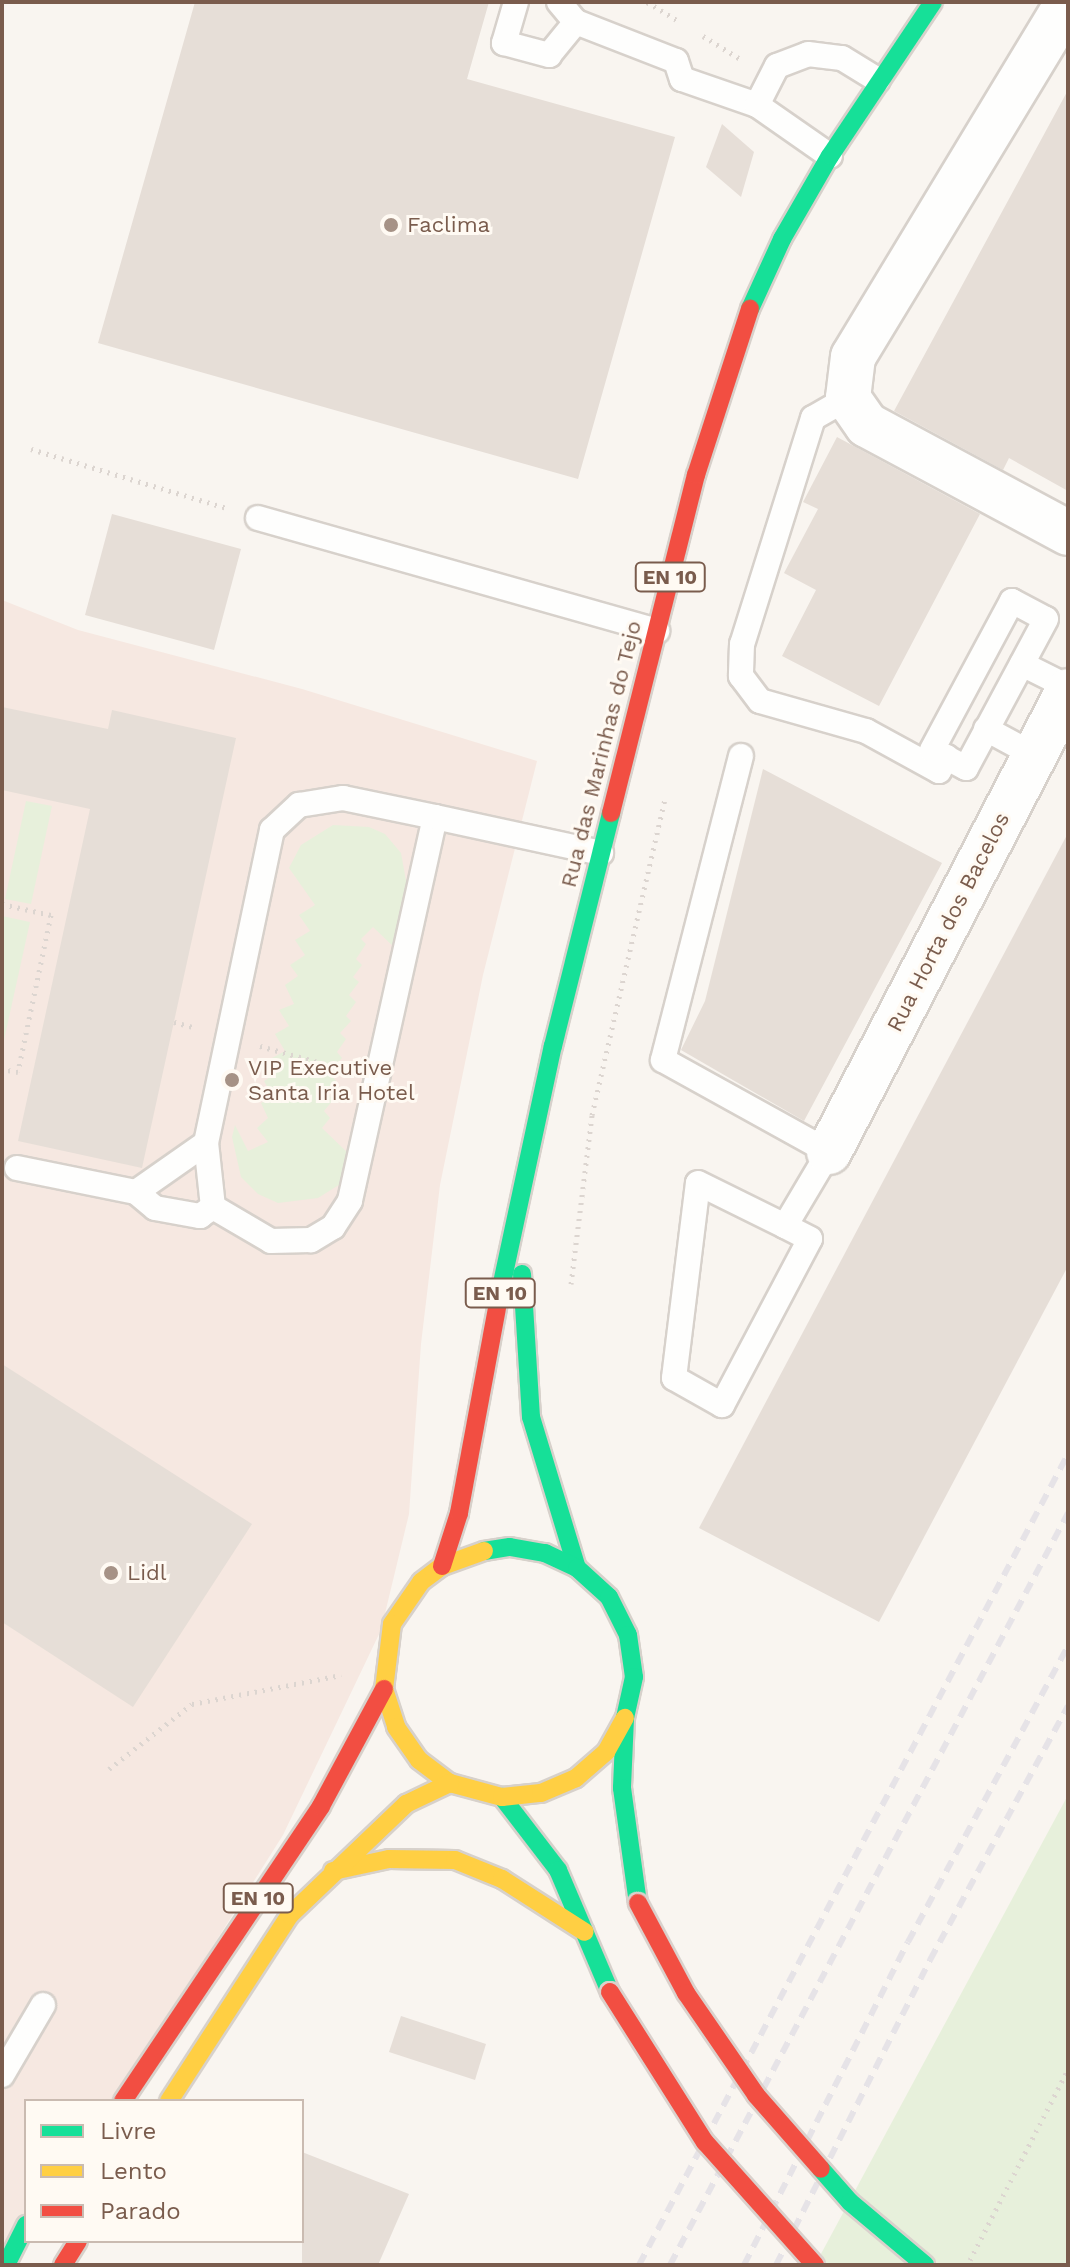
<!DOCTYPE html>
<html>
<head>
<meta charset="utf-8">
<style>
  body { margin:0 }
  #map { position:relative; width:1070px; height:2267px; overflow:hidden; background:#f9f5f0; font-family:"Work Sans",sans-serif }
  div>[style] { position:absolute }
  .commercial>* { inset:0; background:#f6e8e1 }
  .green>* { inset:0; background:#e7f0db }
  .building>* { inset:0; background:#e6ded7 }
  .path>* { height:5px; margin-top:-2.5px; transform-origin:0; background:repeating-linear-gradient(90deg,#dcd5d0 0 2px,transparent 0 8px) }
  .roads { filter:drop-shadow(2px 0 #d7d1cb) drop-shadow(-2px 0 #d7d1cb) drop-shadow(0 2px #d7d1cb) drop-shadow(0 -2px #d7d1cb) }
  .lane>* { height:24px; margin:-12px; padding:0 12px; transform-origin:12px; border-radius:12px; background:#fefefd }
  .street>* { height:44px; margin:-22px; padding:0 22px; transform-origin:22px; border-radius:22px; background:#fefefd }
  .fast>* { height:18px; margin:-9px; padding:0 9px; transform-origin:9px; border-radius:9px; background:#16e098 }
  .slow>* { height:18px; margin:-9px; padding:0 9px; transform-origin:9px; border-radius:9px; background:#ffcf43 }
  .jam>* { height:18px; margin:-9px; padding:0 9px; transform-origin:9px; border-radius:9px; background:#f24e42 }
  .rail>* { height:6px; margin-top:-3px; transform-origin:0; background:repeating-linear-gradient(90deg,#e6e3e7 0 12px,transparent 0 20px) }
  .bridges { filter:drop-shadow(2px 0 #dad1cc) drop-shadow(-2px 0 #dad1cc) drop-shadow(0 2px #dad1cc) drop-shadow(0 -2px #dad1cc) }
  .fast-bridge>* { height:18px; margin:-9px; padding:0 9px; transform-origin:9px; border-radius:9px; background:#16e098 }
  .jam-bridge>* { height:18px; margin:-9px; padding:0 9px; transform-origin:9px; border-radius:9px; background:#f24e42 }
  .dots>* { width:22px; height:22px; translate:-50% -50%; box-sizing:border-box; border:4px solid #fffaf3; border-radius:50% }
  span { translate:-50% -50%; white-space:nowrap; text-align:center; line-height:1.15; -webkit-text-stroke:6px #fffaf3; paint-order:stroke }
  .shield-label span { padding:2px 6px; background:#fffaf3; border:2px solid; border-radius:6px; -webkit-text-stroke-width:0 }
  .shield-label { font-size:20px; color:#7a5c4d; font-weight:700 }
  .poi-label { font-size:22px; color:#7a5c4d }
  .left { translate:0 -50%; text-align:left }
  .street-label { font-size:22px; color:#7a5c4d }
  .frame { position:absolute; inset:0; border:4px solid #7a5c4d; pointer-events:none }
  .legend { position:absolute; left:24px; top:2099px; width:280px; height:144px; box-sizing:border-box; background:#fffaf3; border:2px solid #cabbb1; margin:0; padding:10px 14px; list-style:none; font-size:24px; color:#7a5c4d }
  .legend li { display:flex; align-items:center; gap:16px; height:40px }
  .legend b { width:40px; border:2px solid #cabbb1 }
</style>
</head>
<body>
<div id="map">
  <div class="commercial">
    <div style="clip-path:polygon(2px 600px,78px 630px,302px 689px,537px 761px,483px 975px,440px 1185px,421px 1344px,409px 1514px,381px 1630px,283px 1835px,115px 2101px,26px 2101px,26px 2241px,2px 2265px)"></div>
  </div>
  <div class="green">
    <div style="clip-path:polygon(26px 801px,52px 806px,31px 904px,5px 899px)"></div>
    <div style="clip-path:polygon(333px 825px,369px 827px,385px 834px,401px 853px,407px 886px,396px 949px,373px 927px,361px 939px,366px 944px,356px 959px,362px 965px,353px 977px,359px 982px,349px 995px,356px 1002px,346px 1016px,351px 1021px,340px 1033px,346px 1039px,337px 1052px,342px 1058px,329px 1072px,336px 1081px,327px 1092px,333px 1100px,324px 1111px,330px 1118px,322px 1128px,352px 1157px,342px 1183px,318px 1198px,278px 1203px,258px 1194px,241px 1177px,232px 1137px,235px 1125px,248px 1151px,268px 1142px,257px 1128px,268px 1118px,261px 1103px,273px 1097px,264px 1081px,279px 1071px,272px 1058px,285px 1051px,275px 1034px,289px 1026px,279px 1010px,294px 1004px,285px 985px,298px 976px,290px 965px,305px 955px,295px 940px,310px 931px,299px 915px,315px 905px,289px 868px,301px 845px)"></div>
    <div style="clip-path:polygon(2px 916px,30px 922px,2px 1049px)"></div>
    <div style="clip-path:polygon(1068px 1795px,1068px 2265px,815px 2265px)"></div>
  </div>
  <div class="building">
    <div style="clip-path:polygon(195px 2px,489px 2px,467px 79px,675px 137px,578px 479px,98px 343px)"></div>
    <div style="clip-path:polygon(1068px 90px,1068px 491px,1009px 458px,1003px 470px,894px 411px)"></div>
    <div style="clip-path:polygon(722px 124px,754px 152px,741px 197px,706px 167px)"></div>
    <div style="clip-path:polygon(837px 437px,980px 514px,879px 706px,782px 656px,816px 590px,784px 573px,818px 509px,803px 502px)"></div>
    <div style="clip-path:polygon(112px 514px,241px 549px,214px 650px,85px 615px)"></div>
    <div style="clip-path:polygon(2px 707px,108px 729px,112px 710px,236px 738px,142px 1168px,18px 1141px,90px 809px,2px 790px)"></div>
    <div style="clip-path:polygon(763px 769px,942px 863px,804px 1121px,681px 1050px,705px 1001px)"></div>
    <div style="clip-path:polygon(1068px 833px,1068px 1266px,879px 1622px,699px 1528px)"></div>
    <div style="clip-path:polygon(2px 1364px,252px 1524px,133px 1707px,2px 1622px)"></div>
    <div style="clip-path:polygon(401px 2016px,486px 2044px,475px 2080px,389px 2052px)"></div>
    <div style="clip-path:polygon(302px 2152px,409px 2194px,378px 2265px,302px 2265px)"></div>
  </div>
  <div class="path">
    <div style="left:647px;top:2px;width:35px;rotate:31deg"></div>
    <div style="left:703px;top:36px;width:46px;rotate:31.6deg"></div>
    <div style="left:31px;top:449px;width:204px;rotate:16.8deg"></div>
    <div style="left:2px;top:904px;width:50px;rotate:12.7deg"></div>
    <div style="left:51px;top:915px;width:160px;rotate:101.9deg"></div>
    <div style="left:18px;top:1072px;width:16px;rotate:-169deg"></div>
    <div style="left:174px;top:1022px;width:23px;rotate:15deg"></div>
    <div style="left:260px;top:1046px;width:86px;rotate:15.5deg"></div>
    <div style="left:571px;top:1284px;width:170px;rotate:-82.9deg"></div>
    <div style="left:592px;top:1115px;width:323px;rotate:-77deg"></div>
    <div style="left:109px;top:1769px;width:105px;rotate:-38.1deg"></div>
    <div style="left:192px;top:1704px;width:152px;rotate:-11deg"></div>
    <div style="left:970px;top:2260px;width:215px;rotate:-62.8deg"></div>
  </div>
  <div class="roads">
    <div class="lane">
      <div style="left:516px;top:2px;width:43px;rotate:106.3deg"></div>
      <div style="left:504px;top:43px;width:47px;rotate:14.9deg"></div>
      <div style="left:549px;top:55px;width:43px;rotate:-50.7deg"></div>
      <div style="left:559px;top:2px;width:26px;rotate:50deg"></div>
      <div style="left:576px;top:22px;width:107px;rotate:21.3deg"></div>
      <div style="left:676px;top:61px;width:19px;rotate:72deg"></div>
      <div style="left:682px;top:79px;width:79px;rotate:19.1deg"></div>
      <div style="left:757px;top:105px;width:89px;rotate:34.9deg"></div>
      <div style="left:757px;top:105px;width:44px;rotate:-62.9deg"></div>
      <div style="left:777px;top:66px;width:33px;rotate:-21deg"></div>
      <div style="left:808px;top:54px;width:34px;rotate:7deg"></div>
      <div style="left:842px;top:58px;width:42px;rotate:31.4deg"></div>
      <div style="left:848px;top:398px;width:40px;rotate:150.3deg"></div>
      <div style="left:813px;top:418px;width:237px;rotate:107.4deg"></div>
      <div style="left:742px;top:644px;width:32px;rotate:92deg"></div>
      <div style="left:741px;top:676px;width:31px;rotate:53deg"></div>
      <div style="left:760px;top:701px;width:110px;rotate:15.8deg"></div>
      <div style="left:866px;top:731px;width:83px;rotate:28.7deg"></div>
      <div style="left:939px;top:771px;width:16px;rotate:-63deg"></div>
      <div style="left:258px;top:518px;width:415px;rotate:15.8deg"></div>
      <div style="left:1012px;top:601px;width:38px;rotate:28deg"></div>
      <div style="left:1046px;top:619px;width:169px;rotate:118.2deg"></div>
      <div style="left:966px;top:768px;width:38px;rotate:-152deg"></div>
      <div style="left:932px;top:750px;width:169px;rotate:-61.8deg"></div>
      <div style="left:1022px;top:664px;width:51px;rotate:26.6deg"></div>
      <div style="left:986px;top:729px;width:55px;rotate:28.4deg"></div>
      <div style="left:741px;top:756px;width:314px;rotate:104.4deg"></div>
      <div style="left:663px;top:1060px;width:190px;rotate:29deg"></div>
      <div style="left:829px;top:1152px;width:86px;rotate:120.7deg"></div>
      <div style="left:785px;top:1226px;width:28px;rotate:27deg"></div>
      <div style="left:810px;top:1239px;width:188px;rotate:117.9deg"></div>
      <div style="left:722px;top:1405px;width:55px;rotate:-150.6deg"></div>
      <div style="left:674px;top:1378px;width:196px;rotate:-83deg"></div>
      <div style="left:698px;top:1183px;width:97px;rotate:26.3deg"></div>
      <div style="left:435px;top:817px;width:393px;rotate:102.5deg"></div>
      <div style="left:350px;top:1201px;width:31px;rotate:123deg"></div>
      <div style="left:333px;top:1227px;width:26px;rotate:149deg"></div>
      <div style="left:311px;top:1240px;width:40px;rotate:178.6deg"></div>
      <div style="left:271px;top:1241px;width:67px;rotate:-149.6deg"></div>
      <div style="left:213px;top:1207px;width:64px;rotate:-96.2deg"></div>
      <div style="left:206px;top:1143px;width:320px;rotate:-78.1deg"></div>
      <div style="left:272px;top:830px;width:37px;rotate:-43deg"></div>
      <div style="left:299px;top:805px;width:45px;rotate:-9deg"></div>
      <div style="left:343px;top:798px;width:94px;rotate:11.7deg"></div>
      <div style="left:435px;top:817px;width:170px;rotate:12.2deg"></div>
      <div style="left:17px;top:1168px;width:121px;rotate:11.4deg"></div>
      <div style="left:136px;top:1192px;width:25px;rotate:40deg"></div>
      <div style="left:155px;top:1208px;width:46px;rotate:10.1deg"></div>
      <div style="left:200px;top:1216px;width:16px;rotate:-35deg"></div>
      <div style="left:136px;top:1192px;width:85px;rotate:-35deg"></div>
      <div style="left:2px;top:2075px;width:81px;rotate:-59.6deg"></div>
    </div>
    <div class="street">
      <div style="left:1068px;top:2px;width:415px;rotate:121.2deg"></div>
      <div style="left:853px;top:357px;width:41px;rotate:97deg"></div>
      <div style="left:848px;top:398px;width:33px;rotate:55deg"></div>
      <div style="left:867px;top:425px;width:228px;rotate:28.2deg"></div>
      <div style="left:829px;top:1152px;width:519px;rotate:-62.6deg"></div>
    </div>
    <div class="fast">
      <div style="left:750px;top:309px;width:77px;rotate:-65.4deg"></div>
      <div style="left:782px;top:239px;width:96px;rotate:-60deg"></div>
      <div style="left:830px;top:156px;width:185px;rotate:-56.2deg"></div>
      <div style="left:522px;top:1274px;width:143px;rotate:86.4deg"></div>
      <div style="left:531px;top:1417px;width:158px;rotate:73.1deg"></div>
      <div style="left:499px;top:1297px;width:257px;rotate:-77.9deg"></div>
      <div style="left:553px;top:1046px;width:240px;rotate:-76deg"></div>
      <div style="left:484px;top:1551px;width:26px;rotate:-9deg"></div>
      <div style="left:510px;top:1547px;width:36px;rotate:10deg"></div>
      <div style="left:545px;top:1553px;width:35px;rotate:25deg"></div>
      <div style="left:577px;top:1568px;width:43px;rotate:42.2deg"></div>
      <div style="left:609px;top:1597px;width:42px;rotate:63.4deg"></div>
      <div style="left:628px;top:1635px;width:42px;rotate:81.9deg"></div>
      <div style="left:634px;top:1677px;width:42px;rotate:102.4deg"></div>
      <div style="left:625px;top:1718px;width:70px;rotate:92.5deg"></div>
      <div style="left:622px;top:1788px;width:116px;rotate:82.1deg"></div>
      <div style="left:502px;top:1797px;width:92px;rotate:52.5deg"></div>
      <div style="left:558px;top:1870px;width:133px;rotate:66.9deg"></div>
      <div style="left:6px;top:2265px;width:45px;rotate:-63.4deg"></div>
    </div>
    <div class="slow">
      <div style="left:484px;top:1551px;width:45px;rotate:160.3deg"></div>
      <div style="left:442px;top:1566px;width:26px;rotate:143deg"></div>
      <div style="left:421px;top:1582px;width:51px;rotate:124.6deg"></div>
      <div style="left:392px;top:1624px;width:65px;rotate:97deg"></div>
      <div style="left:384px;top:1689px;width:40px;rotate:72deg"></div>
      <div style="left:396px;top:1727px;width:40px;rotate:55.1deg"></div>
      <div style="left:419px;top:1760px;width:39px;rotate:37deg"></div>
      <div style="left:450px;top:1783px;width:54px;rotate:15.1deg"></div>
      <div style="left:502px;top:1797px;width:39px;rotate:-6deg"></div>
      <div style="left:541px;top:1793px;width:38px;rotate:-23deg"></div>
      <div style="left:576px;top:1778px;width:40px;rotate:-41deg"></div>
      <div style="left:606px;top:1752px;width:39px;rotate:-61deg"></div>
      <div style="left:333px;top:1871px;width:57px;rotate:-12.1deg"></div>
      <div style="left:389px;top:1859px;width:66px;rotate:0.9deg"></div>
      <div style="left:455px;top:1860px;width:51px;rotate:22deg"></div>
      <div style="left:502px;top:1879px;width:98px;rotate:32.6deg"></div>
      <div style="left:169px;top:2101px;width:222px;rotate:-57deg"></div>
      <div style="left:290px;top:1915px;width:161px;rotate:-43.7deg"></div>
      <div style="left:406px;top:1804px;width:49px;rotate:-25.5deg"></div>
    </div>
    <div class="jam">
      <div style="left:611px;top:813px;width:349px;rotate:-75.9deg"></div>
      <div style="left:696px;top:475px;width:175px;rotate:-72deg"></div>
      <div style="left:442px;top:1566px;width:56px;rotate:-72.2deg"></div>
      <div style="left:459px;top:1513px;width:220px;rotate:-79.5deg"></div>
      <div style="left:123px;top:2101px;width:355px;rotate:-56.1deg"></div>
      <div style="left:321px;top:1806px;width:133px;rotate:-61.7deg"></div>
      <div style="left:63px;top:2265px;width:28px;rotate:-58deg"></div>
    </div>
  </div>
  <div class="rail">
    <div style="left:639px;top:2265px;width:917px;rotate:-62.12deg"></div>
    <div style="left:670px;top:2265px;width:851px;rotate:-62.11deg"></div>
    <div style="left:744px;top:2265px;width:362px;rotate:-63.1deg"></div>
    <div style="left:908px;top:1942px;width:336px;rotate:-61.6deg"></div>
    <div style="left:776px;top:2265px;width:342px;rotate:-63.2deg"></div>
    <div style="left:930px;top:1960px;width:289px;rotate:-61.5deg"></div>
  </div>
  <div class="bridges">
    <div class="fast-bridge">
      <div style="left:821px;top:2169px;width:44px;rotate:48.7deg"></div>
      <div style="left:850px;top:2202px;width:98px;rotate:40deg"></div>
    </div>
    <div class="jam-bridge">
      <div style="left:638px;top:1903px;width:102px;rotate:61.9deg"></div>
      <div style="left:686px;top:1993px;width:124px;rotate:55.5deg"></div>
      <div style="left:756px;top:2095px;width:98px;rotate:48.7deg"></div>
      <div style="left:610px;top:1992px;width:178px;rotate:57.7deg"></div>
      <div style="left:705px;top:2142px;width:165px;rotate:48.2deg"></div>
    </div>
  </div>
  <div class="dots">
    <div style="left:391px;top:225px;background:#a69286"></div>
    <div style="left:232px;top:1080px;background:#a69286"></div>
    <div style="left:111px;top:1573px;background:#a69286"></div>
  </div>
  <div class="shield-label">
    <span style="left:670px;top:577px">EN 10</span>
    <span style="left:500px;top:1293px">EN 10</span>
    <span style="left:258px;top:1898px">EN 10</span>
  </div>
  <div class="poi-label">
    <span class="left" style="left:407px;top:225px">Faclima</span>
    <span class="left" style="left:248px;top:1080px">VIP Executive<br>Santa Iria Hotel</span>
    <span class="left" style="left:127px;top:1573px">Lidl</span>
  </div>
  <div class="street-label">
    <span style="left:601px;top:754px;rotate:-76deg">Rua das Marinhas do Tejo</span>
    <span style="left:948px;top:922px;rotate:-63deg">Rua Horta dos Bacelos</span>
  </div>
  <div class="frame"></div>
  <ul class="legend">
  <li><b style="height:10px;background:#16e098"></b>Livre</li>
  <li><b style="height:10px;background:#ffcf43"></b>Lento</li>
  <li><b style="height:10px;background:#f24e42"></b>Parado</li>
  </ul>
</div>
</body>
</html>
